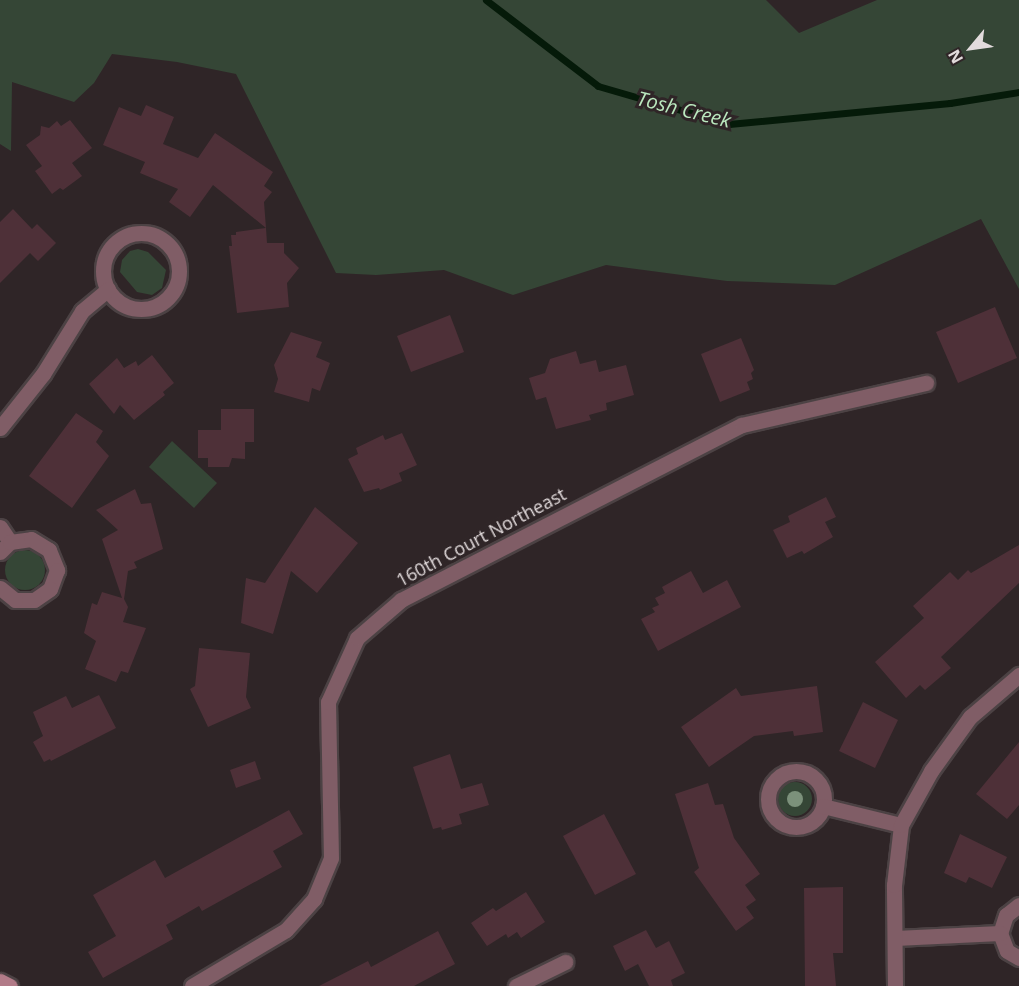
<!DOCTYPE html>
<html>
<head>
<meta charset="utf-8">
<style>
  body { margin:0 }
  #map { position:relative; width:1019px; height:986px; overflow:hidden; background:#2f2527; font-family:"Open Sans",sans-serif }
  div>[style] { position:absolute }
  .green>* { inset:0; background:#354636 }
  .round { border-radius:50% }
  .stream>* { height:7px; margin:-3.5px; padding:0 3.5px; transform-origin:3.5px; border-radius:3.5px; background:#051a09 }
  .building>* { inset:0; background:#4e3038 }
  .roads { filter:drop-shadow(2px 0 #4c4244) drop-shadow(-2px 0 #4c4244) drop-shadow(0 2px #4c4244) drop-shadow(0 -2px #4c4244) }
  .minor>* { height:15px; margin:-7.5px; padding:0 7.5px; transform-origin:7.5px; border-radius:7.5px; background:#805d66 }
  .minor>.ring { margin:-7.5px; padding:0; box-sizing:content-box; background:none; border:15px solid #805d66; border-radius:50% }
  .secondary>* { height:15px; margin:-7.5px; padding:0 7.5px; transform-origin:7.5px; border-radius:7.5px; background:#b27b88 }
  .trees>* { width:16px; height:16px; margin:-8px; border-radius:50%; background:#7c917b }
  span { translate:-50% -50%; white-space:nowrap; text-align:center; line-height:1.15; -webkit-text-stroke:6px #2f2527; paint-order:stroke }
  .street-label { font-size:18px; color:#e2dbdc }
  .water-label { font-size:20px; color:#bbe9bf; font-style:italic }
  .north { position:absolute; left:941px; top:18px; width:60px; height:60px; -webkit-text-stroke:4px #2f2527; paint-order:stroke; rotate:241deg; font-size:16px; font-weight:700; line-height:24px; text-align:center; color:#e2dbdc }
  .north::after { content:''; display:block; margin:auto; width:21px; height:27px; background:#e2dbdc; clip-path:polygon(50% 0,100% 100%,50% 72%,0 100%) }
</style>
</head>
<body>
<div id="map">
  <div class="green">
    <div style="clip-path:polygon(0 0,766px 0,799px 33px,877px 0,1019px 0,1019px 289px,981px 219px,835px 285px,727px 281px,606px 265px,513px 295px,444px 270px,376px 275px,336px 273px,236px 74px,177px 62px,112px 54px,94px 83px,74px 102px,12px 82px,11px 151px,0 144px)"></div>
    <div style="clip-path:polygon(138px 249px,148px 252px,166px 270px,162px 288px,152px 295px,137px 292px,120px 272px,122px 260px,130px 251px)"></div>
    <div style="clip-path:polygon(172px 441px,217px 483px,194px 508px,149px 467px)"></div>
    <div class="round" style="left:5px;top:550px;width:40px;height:40px"></div>
    <div class="round" style="left:778px;top:782px;width:34px;height:34px"></div>
  </div>
  <div class="stream">
    <div style="left:486px;top:0;width:141px;rotate:37.5deg"></div>
    <div style="left:598px;top:86px;width:136px;rotate:16.2deg"></div>
    <div style="left:729px;top:124px;width:222px;rotate:-5.4deg"></div>
    <div style="left:950px;top:103px;width:70px;rotate:-9.1deg"></div>
  </div>
  <div class="building">
    <div style="clip-path:polygon(146px 105px,174px 117px,163px 144px,198px 158px,215px 133px,273px 172px,264px 186px,272px 192px,264px 202px,266px 228px,213px 185px,190px 217px,169px 202px,178px 189px,140px 173px,145px 162px,103px 145px,119px 107px,141px 116px)"></div>
    <div style="clip-path:polygon(70px 120px,92px 148px,72px 163px,82px 176px,63px 190px,60px 188px,52px 194px,35px 171px,42px 166px,26px 145px,40px 135px,41px 126px,49px 128px,57px 121px,61px 126px)"></div>
    <div style="clip-path:polygon(13px 209px,32px 229px,37px 224px,56px 243px,38px 261px,30px 253px,0 283px,0 222px)"></div>
    <div style="clip-path:polygon(266px 228px,267px 243px,284px 243px,284px 253px,299px 268px,287px 283px,289px 307px,237px 313px,229px 246px,232px 246px,231px 235px,236px 235px,236px 232px)"></div>
    <div style="clip-path:polygon(995px 307px,1017px 358px,958px 383px,936px 332px)"></div>
    <div style="clip-path:polygon(450px 315px,464px 352px,411px 372px,397px 336px)"></div>
    <div style="clip-path:polygon(291px 332px,322px 342px,316px 357px,330px 363px,320px 391px,312px 388px,309px 402px,274px 392px,278px 379px,274px 365px)"></div>
    <div style="clip-path:polygon(741px 338px,754px 370px,751px 373px,753px 379px,747px 382px,750px 390px,720px 402px,701px 354px)"></div>
    <div style="clip-path:polygon(576px 351px,580px 364px,596px 360px,599px 372px,626px 365px,634px 395px,606px 403px,607px 410px,589px 415px,591px 420px,556px 429px,546px 397px,536px 400px,529px 378px,545px 373px,550px 359px)"></div>
    <div style="clip-path:polygon(152px 355px,174px 383px,163px 392px,165px 395px,134px 420px,120px 405px,114px 414px,89px 384px,117px 358px,124px 368px,136px 361px,138px 366px)"></div>
    <div style="clip-path:polygon(221px 409px,254px 409px,254px 442px,245px 442px,245px 459px,232px 458px,229px 467px,208px 467px,208px 458px,198px 458px,198px 430px,221px 430px)"></div>
    <div style="clip-path:polygon(76px 413px,103px 431px,96px 442px,109px 456px,72px 508px,29px 476px)"></div>
    <div style="clip-path:polygon(402px 433px,417px 465px,399px 473px,402px 481px,380px 490px,379px 488px,364px 492px,348px 459px,358px 454px,356px 448px,383px 435px,385px 440px)"></div>
    <div style="clip-path:polygon(135px 489px,141px 504px,151px 503px,163px 549px,134px 562px,137px 568px,128px 571px,124px 599px,128px 607px,123px 622px,146px 628px,128px 673px,121px 671px,116px 682px,85px 669px,96px 641px,84px 633px,92px 603px,97px 605px,102px 592px,122px 598px,102px 539px,118px 530px,96px 510px)"></div>
    <div style="clip-path:polygon(826px 497px,836px 517px,825px 522px,833px 537px,804px 554px,802px 551px,787px 558px,773px 530px,790px 522px,788px 516px)"></div>
    <div style="clip-path:polygon(315px 507px,358px 543px,317px 593px,291px 571px,273px 634px,241px 623px,246px 578px,265px 583px)"></div>
    <div style="clip-path:polygon(1019px 545px,1019px 583px,941px 657px,951px 668px,925px 690px,920px 685px,906px 698px,875px 662px,924px 618px,913px 606px,950px 572px,958px 580px,968px 570px,971px 573px)"></div>
    <div style="clip-path:polygon(691px 571px,703px 593px,727px 580px,741px 607px,658px 651px,641px 619px,655px 612px,652px 608px,659px 605px,655px 598px,665px 593px,662px 587px)"></div>
    <div style="clip-path:polygon(199px 648px,250px 653px,246px 697px,251px 708px,208px 727px,190px 689px,195px 686px)"></div>
    <div style="clip-path:polygon(817px 686px,823px 732px,794px 736px,793px 731px,754px 736px,709px 767px,681px 727px,736px 688px,741px 696px)"></div>
    <div style="clip-path:polygon(99px 695px,116px 728px,51px 761px,50px 759px,44px 762px,33px 742px,43px 736px,33px 712px,66px 696px,72px 708px)"></div>
    <div style="clip-path:polygon(863px 702px,898px 720px,875px 768px,839px 751px)"></div>
    <div style="clip-path:polygon(1019px 742px,1019px 805px,1007px 819px,976px 794px)"></div>
    <div style="clip-path:polygon(450px 754px,461px 789px,482px 783px,489px 805px,459px 814px,462px 824px,442px 830px,441px 827px,433px 829px,413px 767px)"></div>
    <div style="clip-path:polygon(255px 761px,261px 779px,236px 788px,230px 770px)"></div>
    <div style="clip-path:polygon(708px 783px,715px 805px,723px 804px,734px 838px,760px 874px,745px 885px,756px 900px,746px 907px,754px 918px,736px 931px,694px 872px,699px 868px,675px 794px)"></div>
    <div style="clip-path:polygon(289px 810px,303px 834px,273px 851px,282px 867px,202px 911px,199px 906px,166px 925px,173px 939px,103px 978px,88px 952px,116px 936px,93px 895px,155px 860px,165px 878px)"></div>
    <div style="clip-path:polygon(604px 814px,636px 874px,595px 895px,563px 836px)"></div>
    <div style="clip-path:polygon(960px 834px,1007px 857px,992px 888px,969px 877px,966px 883px,944px 873px)"></div>
    <div style="clip-path:polygon(843px 887px,843px 953px,833px 953px,836px 986px,805px 986px,804px 888px)"></div>
    <div style="clip-path:polygon(526px 892px,545px 922px,521px 938px,517px 932px,508px 938px,506px 934px,487px 946px,471px 923px,493px 908px,496px 911px)"></div>
    <div style="clip-path:polygon(646px 930px,656px 948px,669px 941px,685px 973px,671px 980px,673px 986px,649px 986px,638px 964px,625px 971px,613px 946px)"></div>
    <div style="clip-path:polygon(438px 931px,455px 964px,414px 986px,319px 986px,368px 961px,371px 967px)"></div>
  </div>
  <div class="roads">
    <div class="minor">
      <div class="ring" style="left:103px;top:233px;width:61px;height:61px"></div>
      <div style="left:0;top:428px;width:69px;rotate:-51.5deg"></div>
      <div style="left:43px;top:374px;width:74px;rotate:-58.2deg"></div>
      <div style="left:82px;top:311px;width:34px;rotate:-40deg"></div>
      <div style="left:0;top:527px;width:18px;rotate:56deg"></div>
      <div style="left:0;top:552px;width:14px;rotate:-45deg"></div>
      <div style="left:10px;top:542px;width:21px;rotate:-8deg"></div>
      <div style="left:31px;top:539px;width:21px;rotate:31deg"></div>
      <div style="left:49px;top:550px;width:22px;rotate:68deg"></div>
      <div style="left:57px;top:570px;width:20px;rotate:110deg"></div>
      <div style="left:50px;top:589px;width:19px;rotate:145deg"></div>
      <div style="left:34px;top:600px;width:19px;rotate:180deg"></div>
      <div style="left:15px;top:600px;width:19px;rotate:-141deg"></div>
      <div class="ring" style="left:768px;top:771px;width:41px;height:41px"></div>
      <div style="left:823px;top:806px;width:80px;rotate:13.7deg"></div>
      <div style="left:1019px;top:905px;width:16px;rotate:142deg"></div>
      <div style="left:1006px;top:915px;width:19px;rotate:108deg"></div>
      <div style="left:1000px;top:933px;width:19px;rotate:69deg"></div>
      <div style="left:1007px;top:951px;width:14px;rotate:30deg"></div>
      <div style="left:895px;top:938px;width:105px;rotate:-2.7deg"></div>
      <div style="left:192px;top:986px;width:109px;rotate:-30.8deg"></div>
      <div style="left:286px;top:930px;width:42px;rotate:-47.9deg"></div>
      <div style="left:314px;top:899px;width:44px;rotate:-67.5deg"></div>
      <div style="left:331px;top:858px;width:156px;rotate:-91.1deg"></div>
      <div style="left:328px;top:702px;width:70px;rotate:-65.6deg"></div>
      <div style="left:357px;top:638px;width:58px;rotate:-40.8deg"></div>
      <div style="left:401px;top:600px;width:383px;rotate:-27.2deg"></div>
      <div style="left:742px;top:425px;width:189px;rotate:-12.9deg"></div>
      <div style="left:516px;top:986px;width:55px;rotate:-26.1deg"></div>
      <div style="left:895px;top:986px;width:101px;rotate:-90.6deg"></div>
      <div style="left:894px;top:885px;width:60px;rotate:-83.3deg"></div>
      <div style="left:901px;top:825px;width:62px;rotate:-60.9deg"></div>
      <div style="left:931px;top:771px;width:67px;rotate:-54.2deg"></div>
      <div style="left:970px;top:717px;width:65px;rotate:-40.6deg"></div>
    </div>
    <div class="secondary">
      <div style="left:0;top:981px;width:11px;rotate:27deg"></div>
    </div>
  </div>
  <div class="trees">
    <div style="left:795px;top:799px"></div>
  </div>
  <div class="street-label">
    <span style="left:481px;top:537px;rotate:-28deg">160th Court Northeast</span>
  </div>
  <div class="water-label">
    <span style="left:684px;top:109px;rotate:14deg">Tosh Creek</span>
  </div>
  <div class="north">N</div>
</div>
</body>
</html>
